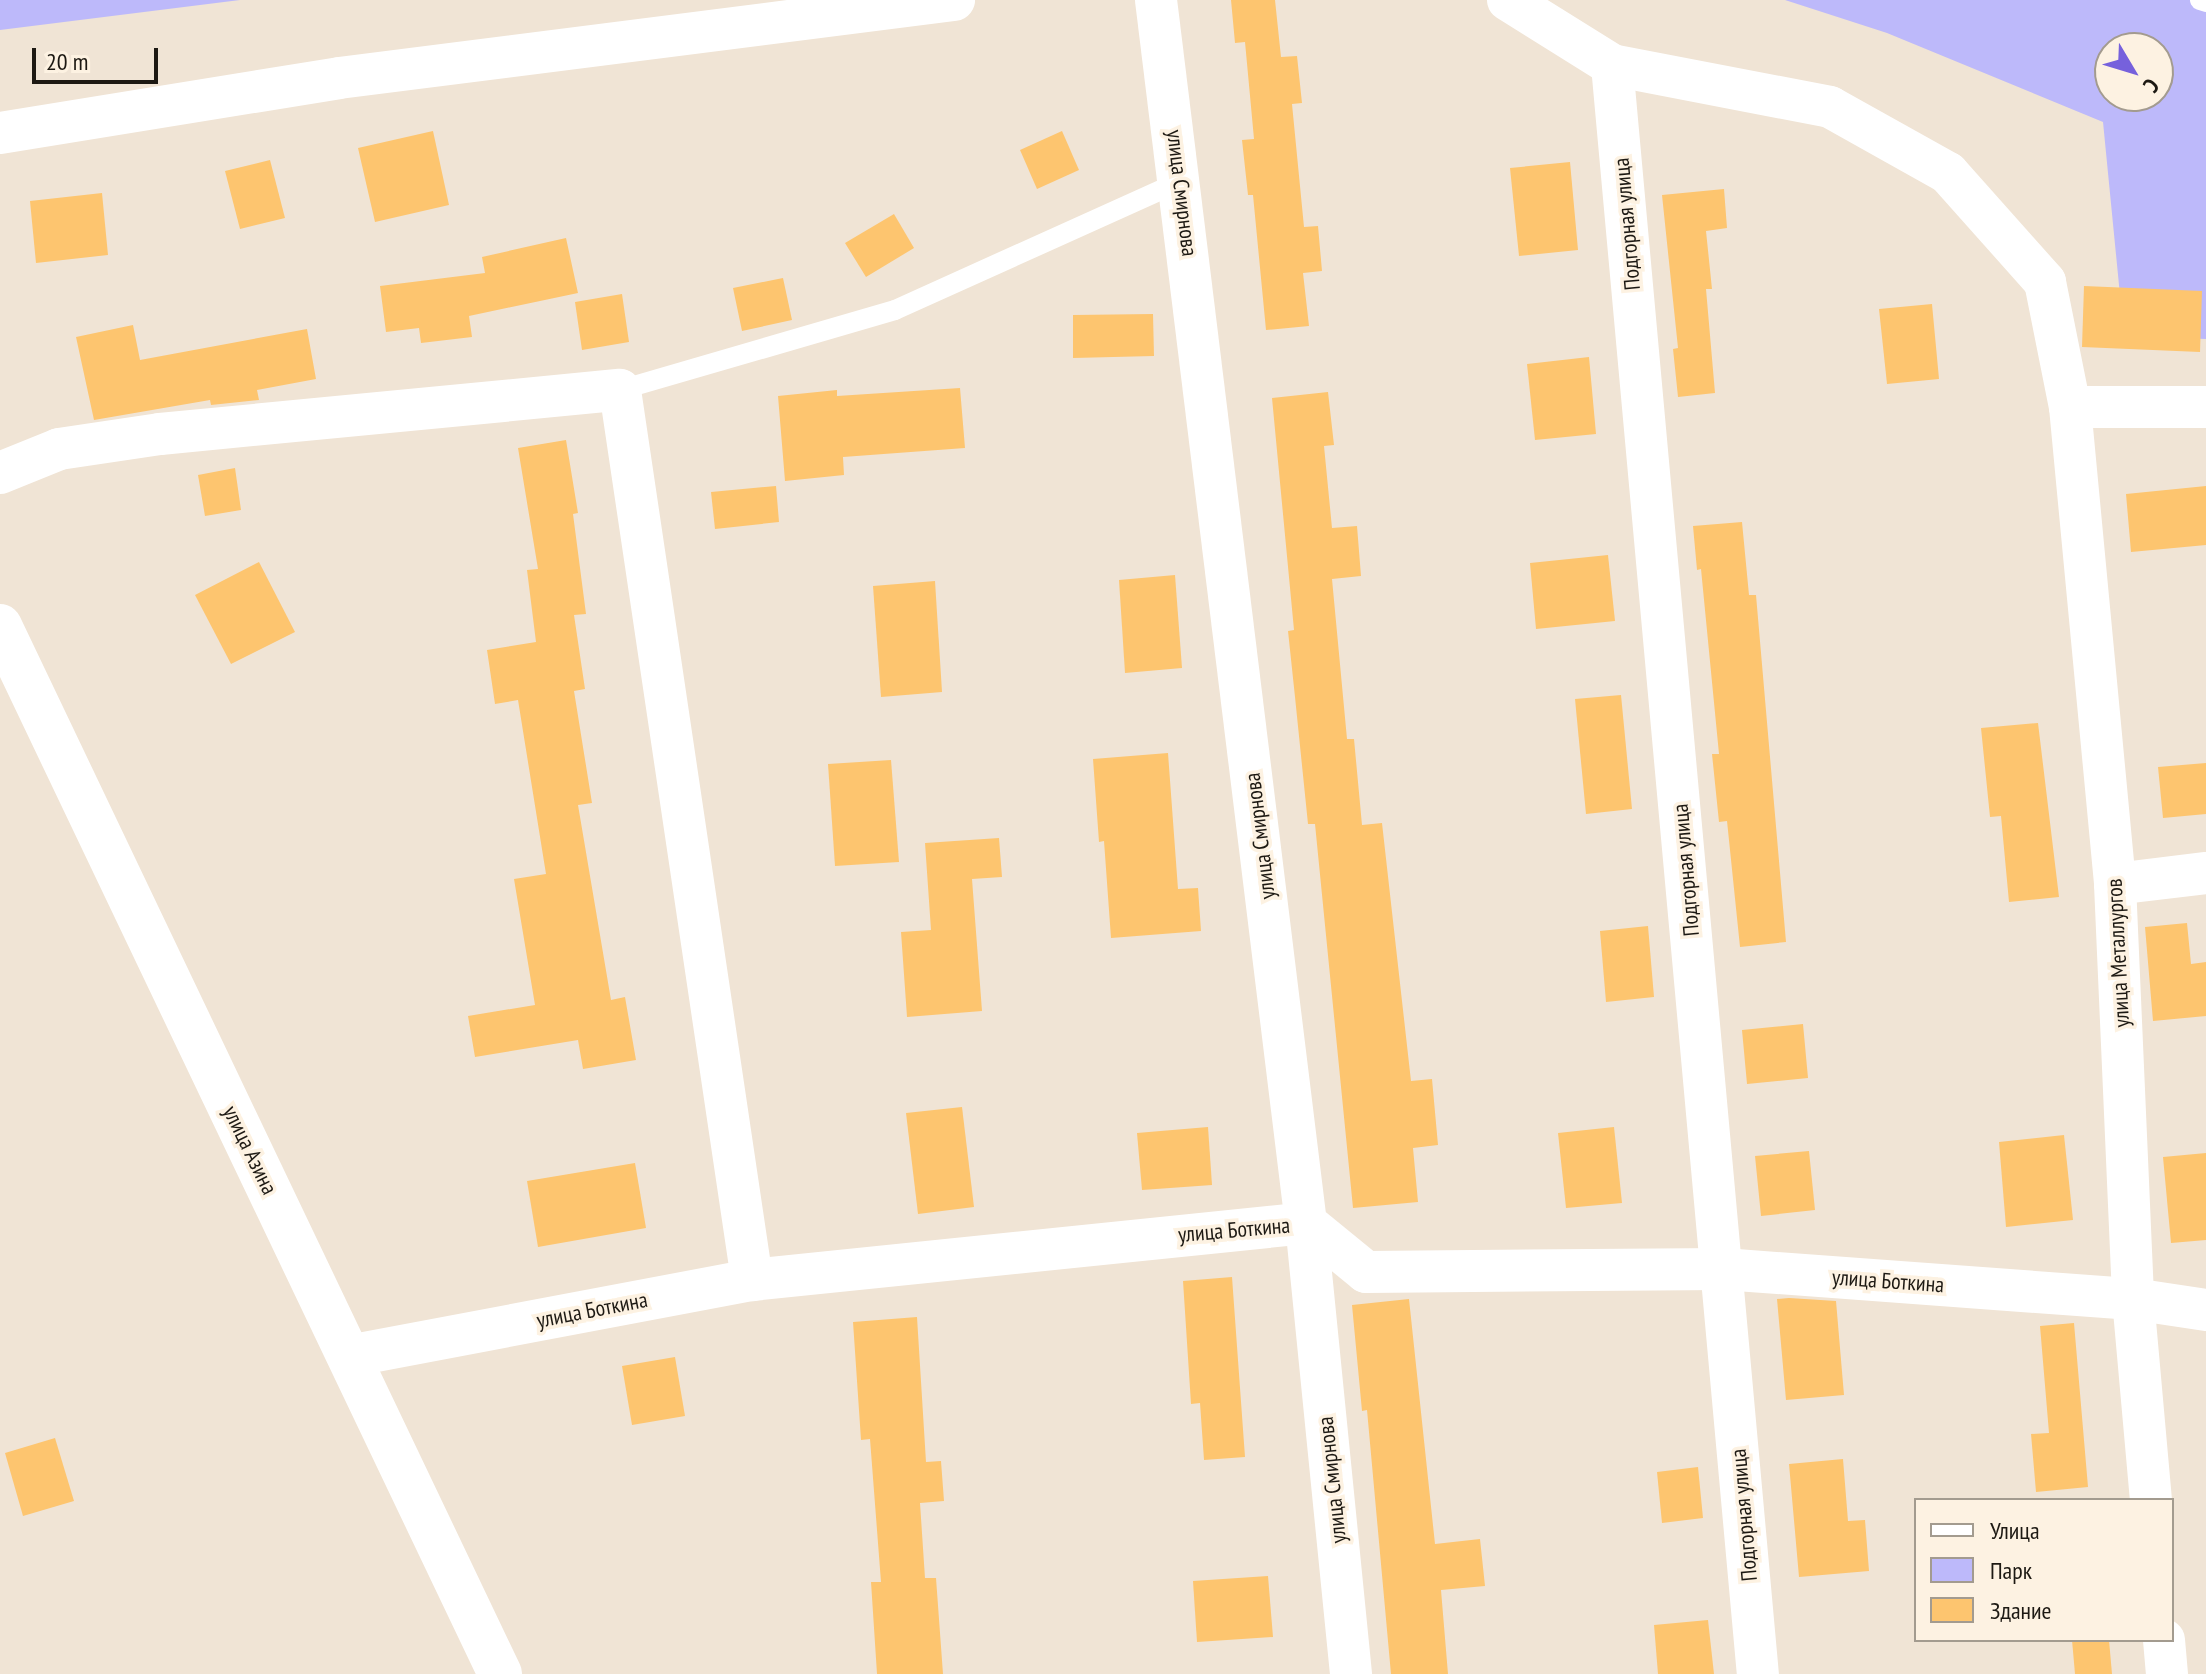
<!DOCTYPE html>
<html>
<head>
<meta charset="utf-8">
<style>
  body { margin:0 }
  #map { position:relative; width:2206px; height:1674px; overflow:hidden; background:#f0e4d5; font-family:"PT Sans Narrow",sans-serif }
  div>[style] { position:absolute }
  .green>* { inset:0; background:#bdb9fa }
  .building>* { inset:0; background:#fdc56f }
  .service>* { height:20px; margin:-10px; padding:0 10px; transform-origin:10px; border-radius:10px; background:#fff }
  .minor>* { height:42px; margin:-21px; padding:0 21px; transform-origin:21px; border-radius:21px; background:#fff }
  .secondary>* { height:44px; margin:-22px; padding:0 22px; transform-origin:22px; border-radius:22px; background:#fff }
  span { translate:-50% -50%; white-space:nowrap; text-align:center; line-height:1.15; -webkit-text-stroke:7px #fdf2e2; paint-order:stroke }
  .street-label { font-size:22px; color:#1d1913 }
  .legend { position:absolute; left:1914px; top:1498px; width:260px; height:144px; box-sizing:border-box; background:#fdf2e2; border:2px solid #a39b8f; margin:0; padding:10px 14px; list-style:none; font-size:24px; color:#1d1913 }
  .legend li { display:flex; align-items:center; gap:16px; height:40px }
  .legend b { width:40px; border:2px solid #a39b8f }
  .north { position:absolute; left:2094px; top:32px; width:80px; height:80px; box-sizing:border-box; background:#fdf2e2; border:2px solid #a39b8f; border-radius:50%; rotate:128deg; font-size:22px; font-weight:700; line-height:32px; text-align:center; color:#1d1913 }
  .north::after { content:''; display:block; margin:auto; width:28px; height:36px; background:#7661dc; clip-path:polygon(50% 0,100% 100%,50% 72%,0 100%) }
  .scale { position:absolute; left:32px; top:48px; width:126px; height:36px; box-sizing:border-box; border:4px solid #1d1913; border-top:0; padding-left:10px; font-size:24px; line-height:28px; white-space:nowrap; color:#1d1913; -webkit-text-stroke:6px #fdf2e2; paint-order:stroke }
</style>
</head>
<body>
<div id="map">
  <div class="green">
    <div style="clip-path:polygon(0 0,240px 0,0 30px)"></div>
    <div style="clip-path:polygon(evenodd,1785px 0,2206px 0,2206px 339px,2124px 336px,2103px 122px,1887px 33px,1785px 0,2110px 48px,2158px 48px,2158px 96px,2110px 96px,2110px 48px)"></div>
  </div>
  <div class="building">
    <div style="clip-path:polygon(1231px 0,1275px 0,1281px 57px,1297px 56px,1302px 103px,1292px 104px,1304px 227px,1318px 226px,1322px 271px,1303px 273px,1309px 326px,1266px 330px,1253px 195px,1248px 195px,1242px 140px,1254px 139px,1245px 42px,1235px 43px)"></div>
    <div style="clip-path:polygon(433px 131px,449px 205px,375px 222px,358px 148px)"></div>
    <div style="clip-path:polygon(1062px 131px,1079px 170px,1037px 189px,1020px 150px)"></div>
    <div style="clip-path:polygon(270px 160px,285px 218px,240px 229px,225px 171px)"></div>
    <div style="clip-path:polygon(1570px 162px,1578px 250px,1519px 256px,1510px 168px)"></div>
    <div style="clip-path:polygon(1724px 189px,1727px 228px,1706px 231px,1712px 289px,1706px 289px,1715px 393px,1678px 397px,1673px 349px,1678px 348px,1662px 195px)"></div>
    <div style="clip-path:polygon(102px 193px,108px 255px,36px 263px,30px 201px)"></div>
    <div style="clip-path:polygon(894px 214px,914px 248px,866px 277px,845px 243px)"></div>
    <div style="clip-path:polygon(566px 238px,578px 293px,469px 316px,472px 337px,421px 343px,419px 328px,386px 332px,380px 286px,485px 273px,482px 257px)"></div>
    <div style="clip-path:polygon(783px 278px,792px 320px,742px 331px,733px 288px)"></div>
    <div style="clip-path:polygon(2084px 286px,2202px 291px,2200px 352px,2082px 347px)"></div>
    <div style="clip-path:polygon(622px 294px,629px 342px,582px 350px,575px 302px)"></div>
    <div style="clip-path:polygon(1932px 304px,1939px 379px,1887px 384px,1879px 309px)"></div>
    <div style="clip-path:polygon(1153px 314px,1154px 356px,1073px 358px,1073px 315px)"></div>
    <div style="clip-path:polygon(133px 325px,140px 360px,307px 329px,316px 379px,257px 390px,259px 400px,211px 405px,210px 400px,94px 420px,76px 337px)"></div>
    <div style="clip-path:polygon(1589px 357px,1596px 434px,1535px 440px,1527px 364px)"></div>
    <div style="clip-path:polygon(960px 388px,965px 448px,843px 457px,844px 475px,785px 481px,778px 396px,837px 390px,837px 396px)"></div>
    <div style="clip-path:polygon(1328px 392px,1334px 445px,1324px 446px,1332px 528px,1357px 526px,1361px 576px,1332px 579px,1347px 739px,1354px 739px,1362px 825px,1382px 823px,1411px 1081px,1432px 1079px,1438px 1145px,1413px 1148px,1418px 1202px,1353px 1208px,1315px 824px,1308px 824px,1295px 697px,1288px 631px,1294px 630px,1272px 398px)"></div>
    <div style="clip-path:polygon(566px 440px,578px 513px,573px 514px,586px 614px,574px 615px,585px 689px,574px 691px,592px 803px,578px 805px,611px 1000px,625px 997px,636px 1060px,583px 1069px,578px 1040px,475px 1057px,468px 1016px,535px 1005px,514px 879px,546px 874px,518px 700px,495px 704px,487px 650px,536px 642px,527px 570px,538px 569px,518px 448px)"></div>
    <div style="clip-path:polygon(235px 468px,241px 510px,205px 516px,198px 475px)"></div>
    <div style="clip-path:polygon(776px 486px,779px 522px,715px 529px,711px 492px)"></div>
    <div style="clip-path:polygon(2206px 486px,2206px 545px,2131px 552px,2126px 494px)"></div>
    <div style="clip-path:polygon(1742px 522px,1749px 595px,1756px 595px,1786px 942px,1740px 947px,1727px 821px,1719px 822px,1712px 754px,1719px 754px,1701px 569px,1697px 570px,1693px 526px)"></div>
    <div style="clip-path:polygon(1608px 555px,1615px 621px,1536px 629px,1530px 563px)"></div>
    <div style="clip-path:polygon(259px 562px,295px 632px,231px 664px,195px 595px)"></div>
    <div style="clip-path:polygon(1175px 575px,1182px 668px,1125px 673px,1119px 580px)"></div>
    <div style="clip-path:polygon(935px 581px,942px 692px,881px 697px,873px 586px)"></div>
    <div style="clip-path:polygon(1621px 695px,1632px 809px,1586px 814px,1575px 699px)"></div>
    <div style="clip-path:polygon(2038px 723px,2059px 897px,2009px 902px,2001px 816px,1990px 817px,1981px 728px)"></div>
    <div style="clip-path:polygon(1168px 753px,1178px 889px,1198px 888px,1201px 931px,1111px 938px,1104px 841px,1099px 842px,1093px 759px)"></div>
    <div style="clip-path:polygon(891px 760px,899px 862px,835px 866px,828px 764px)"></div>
    <div style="clip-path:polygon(2206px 763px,2206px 814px,2163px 818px,2158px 767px)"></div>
    <div style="clip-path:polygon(999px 838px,1002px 877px,972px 879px,982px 1011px,907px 1017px,901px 932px,931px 930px,925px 843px)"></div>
    <div style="clip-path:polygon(2187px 923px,2191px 964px,2206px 962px,2206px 1016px,2153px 1021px,2145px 927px)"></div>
    <div style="clip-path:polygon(1648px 926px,1654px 997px,1606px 1002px,1600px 931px)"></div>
    <div style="clip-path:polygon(1803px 1024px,1808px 1078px,1747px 1084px,1742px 1030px)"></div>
    <div style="clip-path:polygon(962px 1107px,974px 1207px,918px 1214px,906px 1113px)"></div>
    <div style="clip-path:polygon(1208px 1127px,1212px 1185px,1142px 1190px,1137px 1133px)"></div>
    <div style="clip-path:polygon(1614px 1127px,1622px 1203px,1566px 1208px,1558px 1133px)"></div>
    <div style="clip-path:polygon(2064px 1135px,2073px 1220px,2006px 1227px,1999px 1142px)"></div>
    <div style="clip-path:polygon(1809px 1151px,1815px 1210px,1761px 1216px,1755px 1156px)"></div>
    <div style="clip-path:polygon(2206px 1153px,2206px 1240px,2171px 1243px,2163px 1157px)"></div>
    <div style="clip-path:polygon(635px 1163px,646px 1228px,538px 1247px,527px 1181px)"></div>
    <div style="clip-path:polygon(1232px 1277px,1245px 1457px,1204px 1460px,1200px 1403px,1191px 1404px,1183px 1281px)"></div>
    <div style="clip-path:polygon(1789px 1298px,1836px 1301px,1844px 1395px,1786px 1400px,1777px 1299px)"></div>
    <div style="clip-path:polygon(1409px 1299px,1435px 1544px,1480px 1539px,1485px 1586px,1441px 1590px,1448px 1674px,1391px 1674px,1367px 1410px,1362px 1411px,1352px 1305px)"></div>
    <div style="clip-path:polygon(917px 1317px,926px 1462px,941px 1461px,944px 1501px,920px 1503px,925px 1578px,936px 1578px,943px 1674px,877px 1674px,871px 1582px,881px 1582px,870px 1439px,861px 1440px,853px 1322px)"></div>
    <div style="clip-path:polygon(2074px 1323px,2088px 1487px,2036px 1492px,2031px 1434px,2049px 1433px,2040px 1326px)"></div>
    <div style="clip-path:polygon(675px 1357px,685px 1416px,632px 1425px,622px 1366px)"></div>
    <div style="clip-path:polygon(55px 1438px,74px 1501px,23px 1516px,5px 1453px)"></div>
    <div style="clip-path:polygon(1843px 1459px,1848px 1521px,1865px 1520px,1869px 1571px,1799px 1577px,1789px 1464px)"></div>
    <div style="clip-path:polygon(1698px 1467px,1703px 1518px,1662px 1523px,1657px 1472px)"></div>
    <div style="clip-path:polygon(1268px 1576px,1273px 1637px,1197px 1642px,1193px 1581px)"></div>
    <div style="clip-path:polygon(1708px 1620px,1714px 1674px,1658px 1674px,1654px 1625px)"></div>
    <div style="clip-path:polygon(2072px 1640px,2109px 1640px,2112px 1674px,2075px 1674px)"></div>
  </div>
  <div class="service">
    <div style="left:2200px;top:0;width:6px;rotate:18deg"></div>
    <div style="left:620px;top:390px;width:286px;rotate:-16.2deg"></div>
    <div style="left:895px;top:310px;width:314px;rotate:-24.3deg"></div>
  </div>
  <div class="minor">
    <div style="left:1156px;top:0;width:1232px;rotate:83.01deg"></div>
    <div style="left:1306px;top:1223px;width:453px;rotate:84.3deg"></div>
    <div style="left:1508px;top:0;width:123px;rotate:32deg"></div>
    <div style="left:1612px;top:65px;width:222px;rotate:10.9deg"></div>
    <div style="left:1830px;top:107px;width:135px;rotate:29.2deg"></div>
    <div style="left:1948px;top:173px;width:146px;rotate:48.3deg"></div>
    <div style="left:2045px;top:282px;width:127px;rotate:78.7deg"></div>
    <div style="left:2070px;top:407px;width:479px;rotate:84.6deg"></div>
    <div style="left:2115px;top:884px;width:415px;rotate:87.5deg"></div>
    <div style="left:2133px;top:1299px;width:202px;rotate:84.9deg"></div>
    <div style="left:1612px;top:65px;width:1616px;rotate:84.82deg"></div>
    <div style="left:0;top:133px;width:343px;rotate:-9.2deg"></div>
    <div style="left:339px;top:78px;width:620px;rotate:-7.23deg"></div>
    <div style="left:2070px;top:407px;width:136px"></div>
    <div style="left:0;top:473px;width:64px;rotate:-22.1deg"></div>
    <div style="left:59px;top:449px;width:102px;rotate:-8.4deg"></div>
    <div style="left:160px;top:434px;width:462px;rotate:-5.5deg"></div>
    <div style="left:620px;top:390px;width:900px;rotate:81.56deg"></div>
    <div style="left:2115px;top:884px;width:92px;rotate:-6.9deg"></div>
    <div style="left:349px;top:1356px;width:410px;rotate:-10.7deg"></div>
    <div style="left:752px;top:1280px;width:557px;rotate:-5.87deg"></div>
    <div style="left:1306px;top:1223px;width:77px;rotate:39.2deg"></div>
    <div style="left:1366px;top:1272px;width:357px;rotate:-0.5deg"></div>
    <div style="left:1723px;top:1269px;width:411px;rotate:4.2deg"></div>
    <div style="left:2133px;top:1299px;width:74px;rotate:8.6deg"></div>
    <div style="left:2164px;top:1640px;width:34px;rotate:85deg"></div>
  </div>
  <div class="secondary">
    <div style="left:0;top:626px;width:1161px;rotate:64.49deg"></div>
  </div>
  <div class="street-label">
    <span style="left:1182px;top:193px;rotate:83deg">улица Смирнова</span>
    <span style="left:1627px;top:224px;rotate:-95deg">Подгорная улица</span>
    <span style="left:1260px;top:836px;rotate:-97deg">улица Смирнова</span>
    <span style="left:1686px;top:870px;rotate:-95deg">Подгорная улица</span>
    <span style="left:2118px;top:953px;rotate:-93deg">улица Металлургов</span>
    <span style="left:250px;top:1150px;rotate:64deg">улица Азина</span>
    <span style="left:1234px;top:1230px;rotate:-5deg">улица Боткина</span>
    <span style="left:1888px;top:1281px;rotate:4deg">улица Боткина</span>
    <span style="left:592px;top:1310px;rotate:-11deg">улица Боткина</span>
    <span style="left:1332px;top:1480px;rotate:-96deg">улица Смирнова</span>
    <span style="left:1744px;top:1515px;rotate:-95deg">Подгорная улица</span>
  </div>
  <ul class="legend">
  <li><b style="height:10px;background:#fff"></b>Улица</li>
  <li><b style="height:22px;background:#bdb9fa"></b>Парк</li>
  <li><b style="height:22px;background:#fdc56f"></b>Здание</li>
  </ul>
  <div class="north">С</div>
  <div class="scale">20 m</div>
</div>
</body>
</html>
